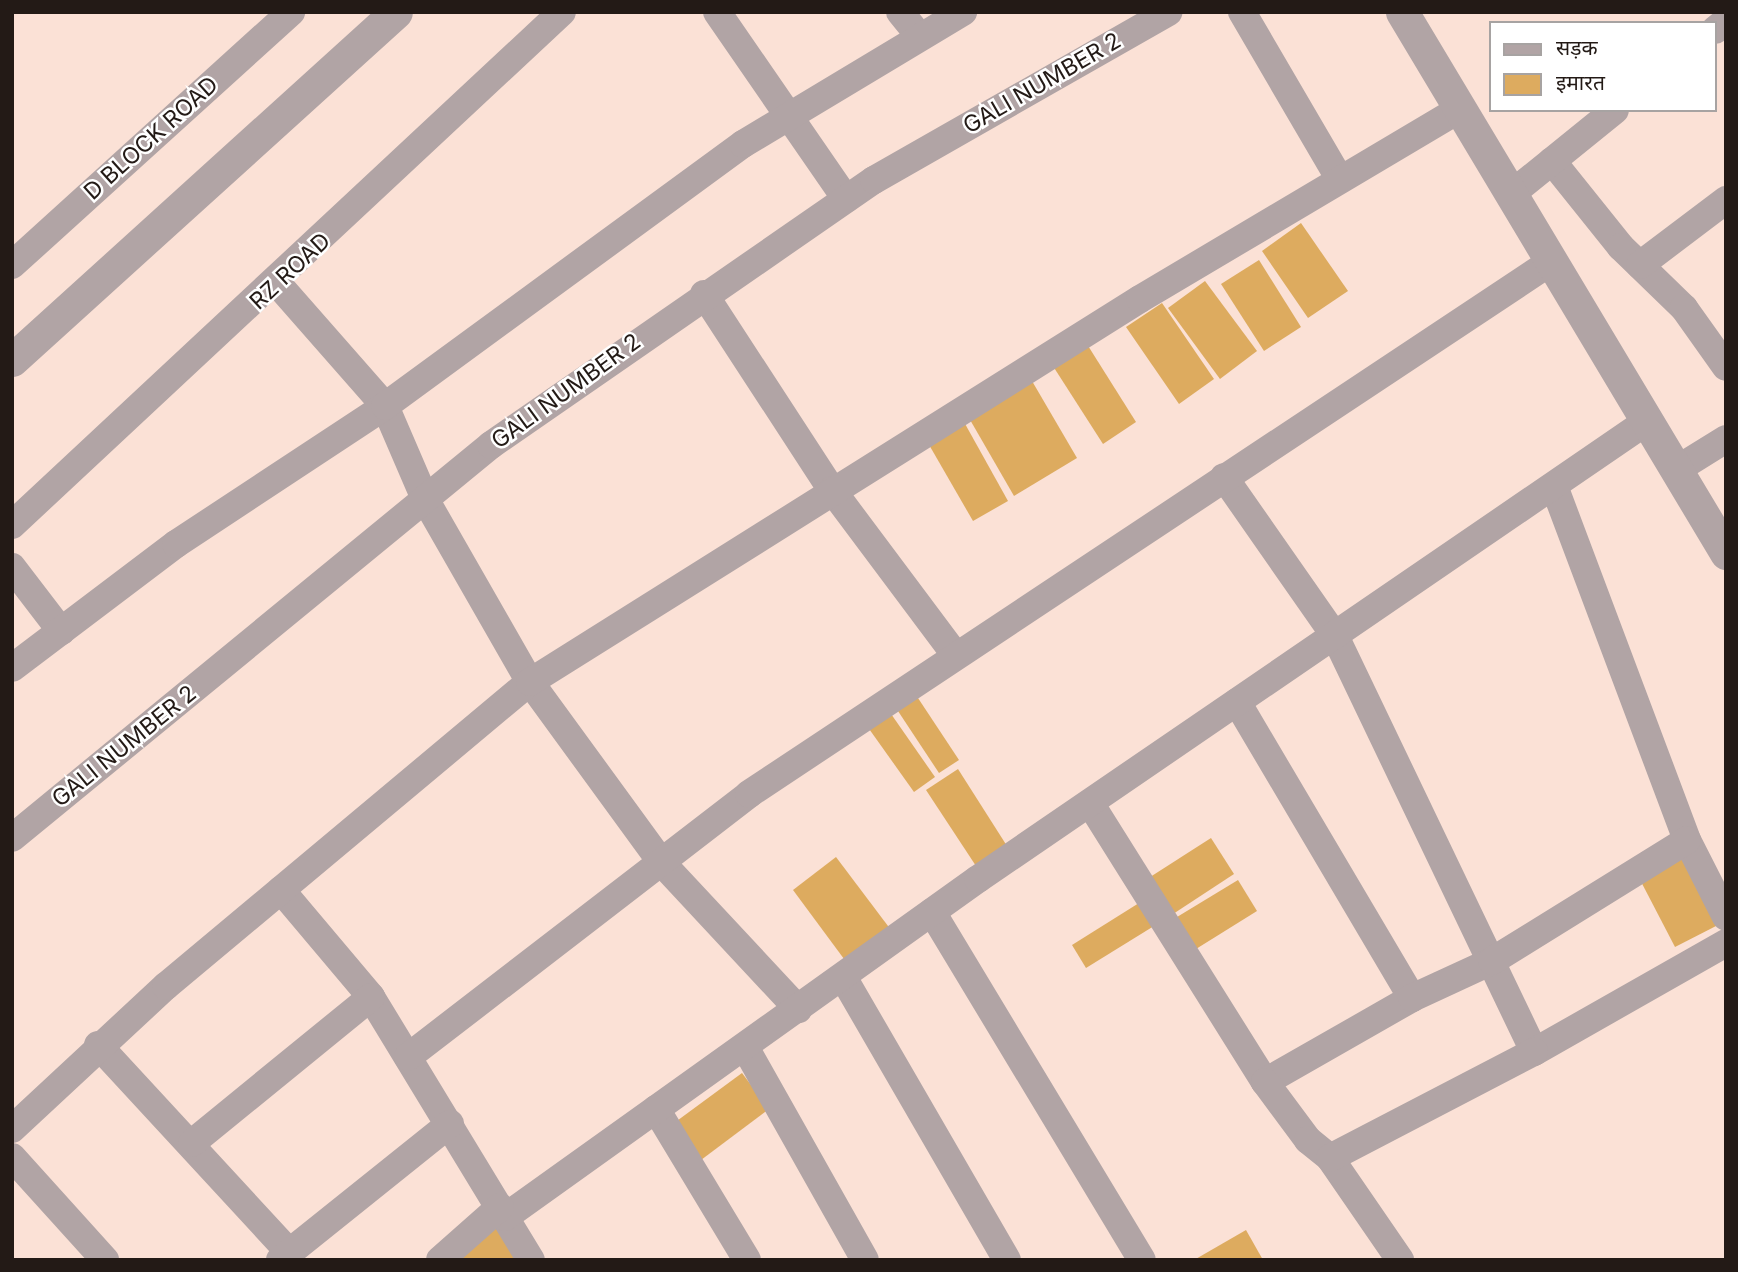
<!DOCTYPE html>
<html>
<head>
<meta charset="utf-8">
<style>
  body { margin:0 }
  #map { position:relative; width:1738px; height:1272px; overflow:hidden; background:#fbe1d6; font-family:Inter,"Noto Sans Devanagari",sans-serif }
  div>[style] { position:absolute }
  .building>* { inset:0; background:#ddab5f }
  .minor>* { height:28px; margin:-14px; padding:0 14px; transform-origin:14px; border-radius:14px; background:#b1a4a5 }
  .tertiary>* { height:33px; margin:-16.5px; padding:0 16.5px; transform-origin:16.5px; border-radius:16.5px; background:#b1a4a5 }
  span { translate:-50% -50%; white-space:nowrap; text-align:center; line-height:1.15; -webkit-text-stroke:5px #fff; paint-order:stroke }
  .street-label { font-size:23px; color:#231a16 }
  .frame { position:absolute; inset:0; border:14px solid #231a16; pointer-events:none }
  .legend { position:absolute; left:1489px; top:21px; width:228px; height:91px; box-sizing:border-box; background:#fff; border:2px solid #a7a3a2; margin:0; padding:9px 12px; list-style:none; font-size:21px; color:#231a16 }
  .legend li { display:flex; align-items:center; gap:14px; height:35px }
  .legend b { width:35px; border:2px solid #a7a3a2 }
</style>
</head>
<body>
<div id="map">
  <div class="building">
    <div style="clip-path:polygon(1301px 223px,1348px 291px,1308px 318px,1262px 251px)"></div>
    <div style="clip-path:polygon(1259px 260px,1301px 327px,1264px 351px,1221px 284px)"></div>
    <div style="clip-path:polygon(1205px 281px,1257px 351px,1220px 379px,1168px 308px)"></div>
    <div style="clip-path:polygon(1162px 303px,1214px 379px,1179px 404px,1126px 327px)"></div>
    <div style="clip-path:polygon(1085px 341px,1136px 422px,1103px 444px,1051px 363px)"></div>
    <div style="clip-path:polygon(1032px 381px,1077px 458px,1014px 496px,969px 418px)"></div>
    <div style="clip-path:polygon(964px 422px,1008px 501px,973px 521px,928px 443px)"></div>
    <div style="clip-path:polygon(914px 692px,959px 760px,939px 773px,894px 705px)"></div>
    <div style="clip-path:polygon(889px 711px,935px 777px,914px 792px,867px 726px)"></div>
    <div style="clip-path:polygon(958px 769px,1007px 846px,976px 866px,926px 790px)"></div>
    <div style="clip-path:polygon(1211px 838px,1234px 874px,1170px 916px,1147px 879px)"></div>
    <div style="clip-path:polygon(1680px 850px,1718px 925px,1675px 947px,1636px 872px)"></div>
    <div style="clip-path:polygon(836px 857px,891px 930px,847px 963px,793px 890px)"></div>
    <div style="clip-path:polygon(1238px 880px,1257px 911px,1196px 949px,1177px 917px)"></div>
    <div style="clip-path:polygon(1139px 903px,1154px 926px,1086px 968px,1072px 945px)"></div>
    <div style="clip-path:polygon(742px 1073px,769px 1109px,697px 1163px,670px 1126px)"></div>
    <div style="clip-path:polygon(494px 1225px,524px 1260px,454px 1260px)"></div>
    <div style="clip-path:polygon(1246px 1230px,1263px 1260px,1194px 1260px)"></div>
  </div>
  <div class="minor">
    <div style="left:717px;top:12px;width:227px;rotate:55.4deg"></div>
    <div style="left:900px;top:12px;width:28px;rotate:51deg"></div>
    <div style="left:1242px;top:12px;width:192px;rotate:59.7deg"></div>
    <div style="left:1715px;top:30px;width:14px;rotate:-39deg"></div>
    <div style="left:1552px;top:161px;width:110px;rotate:51.3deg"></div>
    <div style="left:1621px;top:247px;width:88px;rotate:44.1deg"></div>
    <div style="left:1684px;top:308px;width:72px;rotate:54.6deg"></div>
    <div style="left:1510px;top:195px;width:135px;rotate:-39deg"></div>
    <div style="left:12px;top:265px;width:377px;rotate:-42.2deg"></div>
    <div style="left:1640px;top:265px;width:108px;rotate:-37.1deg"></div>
    <div style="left:277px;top:283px;width:164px;rotate:48.7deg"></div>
    <div style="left:385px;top:406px;width:101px;rotate:66.7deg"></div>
    <div style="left:425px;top:499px;width:211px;rotate:60.2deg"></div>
    <div style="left:530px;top:682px;width:224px;rotate:53.9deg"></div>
    <div style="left:662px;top:863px;width:200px;rotate:47deg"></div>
    <div style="left:704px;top:294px;width:234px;rotate:56.9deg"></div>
    <div style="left:832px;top:490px;width:204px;rotate:53.2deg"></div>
    <div style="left:1676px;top:470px;width:59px;rotate:-31.8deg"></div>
    <div style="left:1224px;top:477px;width:194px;rotate:55.1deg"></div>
    <div style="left:1335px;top:636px;width:461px;rotate:64.4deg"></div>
    <div style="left:1534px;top:1052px;width:221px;rotate:-29.6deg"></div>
    <div style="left:1554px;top:486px;width:378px;rotate:69.4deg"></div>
    <div style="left:1687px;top:840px;width:86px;rotate:63.1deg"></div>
    <div style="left:12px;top:525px;width:752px;rotate:-43.01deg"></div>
    <div style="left:12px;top:567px;width:81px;rotate:52.6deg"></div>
    <div style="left:12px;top:668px;width:206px;rotate:-37.1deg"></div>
    <div style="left:176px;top:544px;width:250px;rotate:-33.4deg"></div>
    <div style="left:385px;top:406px;width:444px;rotate:-36.2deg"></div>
    <div style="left:743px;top:144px;width:257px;rotate:-31deg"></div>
    <div style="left:1237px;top:702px;width:344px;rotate:59.4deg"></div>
    <div style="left:1090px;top:803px;width:329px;rotate:57.9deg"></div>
    <div style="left:1265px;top:1082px;width:169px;rotate:-29.7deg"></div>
    <div style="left:1412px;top:998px;width:88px;rotate:-24.8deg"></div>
    <div style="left:1492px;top:961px;width:229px;rotate:-31.8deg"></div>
    <div style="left:12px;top:838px;width:620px;rotate:-39.37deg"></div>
    <div style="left:491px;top:445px;width:466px;rotate:-34.7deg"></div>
    <div style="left:874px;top:180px;width:339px;rotate:-29.7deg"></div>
    <div style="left:281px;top:890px;width:140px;rotate:49.9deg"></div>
    <div style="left:371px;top:997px;width:308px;rotate:58.7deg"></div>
    <div style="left:932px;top:912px;width:406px;rotate:58.9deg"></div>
    <div style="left:843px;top:977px;width:327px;rotate:59.9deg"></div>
    <div style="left:98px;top:1045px;width:280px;rotate:47.3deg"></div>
    <div style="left:745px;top:1047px;width:244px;rotate:60.6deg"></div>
    <div style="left:408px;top:1057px;width:431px;rotate:-37.6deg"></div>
    <div style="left:749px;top:794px;width:960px;rotate:-33.57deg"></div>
    <div style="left:1265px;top:1082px;width:72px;rotate:53.4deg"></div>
    <div style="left:1308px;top:1140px;width:28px;rotate:39deg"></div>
    <div style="left:1330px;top:1158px;width:124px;rotate:55.5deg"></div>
    <div style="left:656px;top:1109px;width:176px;rotate:58.9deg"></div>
    <div style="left:12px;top:1129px;width:210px;rotate:-42.9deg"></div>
    <div style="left:166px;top:986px;width:474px;rotate:-39.9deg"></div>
    <div style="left:530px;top:682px;width:720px;rotate:-32.12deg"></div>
    <div style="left:1140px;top:299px;width:372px;rotate:-30.7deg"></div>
    <div style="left:192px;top:1143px;width:231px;rotate:-39.2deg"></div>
    <div style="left:12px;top:1157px;width:139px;rotate:47.9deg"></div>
    <div style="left:1330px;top:1158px;width:230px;rotate:-27.5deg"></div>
    <div style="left:505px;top:1217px;width:581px;rotate:-35.55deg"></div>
    <div style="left:978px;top:879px;width:809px;rotate:-34.38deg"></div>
    <div style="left:280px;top:1260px;width:218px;rotate:-38.7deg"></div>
    <div style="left:440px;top:1260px;width:80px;rotate:-41.5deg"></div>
  </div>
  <div class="tertiary">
    <div style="left:1402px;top:12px;width:631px;rotate:59.08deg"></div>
    <div style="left:12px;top:360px;width:518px;rotate:-42.18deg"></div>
  </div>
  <div class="street-label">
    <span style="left:1042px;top:83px;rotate:-30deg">GALI NUMBER 2</span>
    <span style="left:151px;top:138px;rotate:-42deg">D BLOCK ROAD</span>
    <span style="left:290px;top:271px;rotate:-43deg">RZ ROAD</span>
    <span style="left:566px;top:391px;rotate:-36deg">GALI NUMBER 2</span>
    <span style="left:124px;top:746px;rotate:-39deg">GALI NUMBER 2</span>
  </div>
  <div class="frame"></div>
  <ul class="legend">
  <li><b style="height:9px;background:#b1a4a5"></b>सड़क</li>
  <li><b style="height:19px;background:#ddab5f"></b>इमारत</li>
  </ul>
</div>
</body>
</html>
